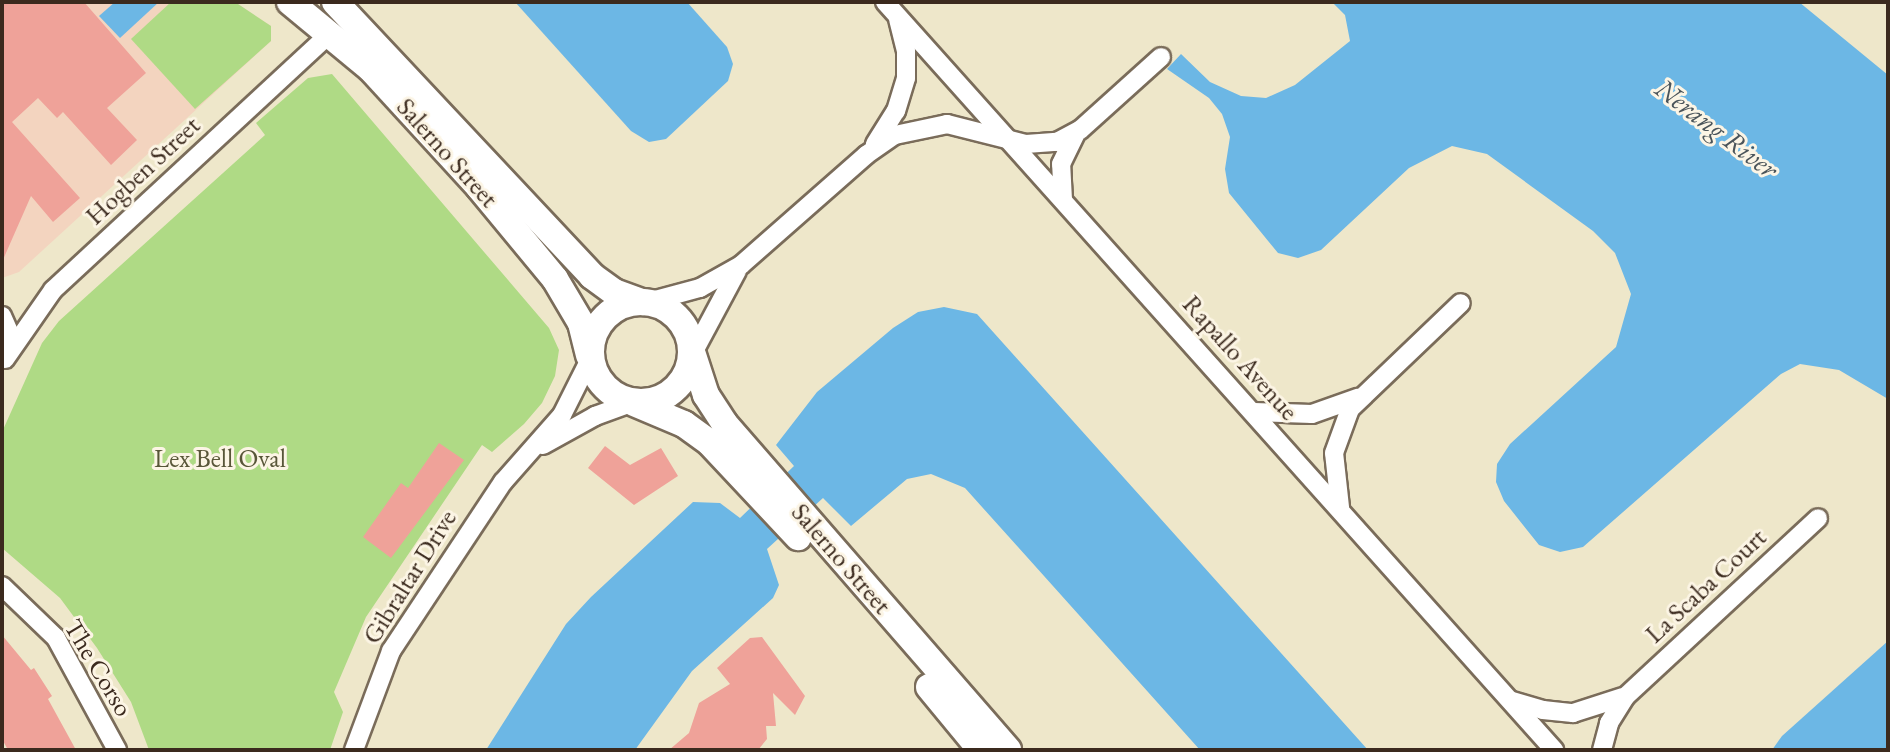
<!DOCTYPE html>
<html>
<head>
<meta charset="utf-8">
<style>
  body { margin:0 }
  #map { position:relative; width:1890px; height:752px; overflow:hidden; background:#eee7ca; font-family:"EB Garamond",serif }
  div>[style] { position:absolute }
  .built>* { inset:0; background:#f3d4bf }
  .green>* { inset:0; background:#afda85 }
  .water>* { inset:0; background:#6cb7e5 }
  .building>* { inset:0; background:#efa299 }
  .roads { filter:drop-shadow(2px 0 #7a6c5a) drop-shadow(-2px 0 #7a6c5a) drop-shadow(0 2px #7a6c5a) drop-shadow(0 -2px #7a6c5a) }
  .street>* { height:18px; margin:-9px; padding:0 9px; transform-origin:9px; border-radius:9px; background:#fff }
  .primary>* { height:26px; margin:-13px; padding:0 13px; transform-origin:13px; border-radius:13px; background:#fff }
  .primary>.ring { margin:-13px; padding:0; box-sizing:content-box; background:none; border:26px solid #fff; border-radius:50% }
  span { translate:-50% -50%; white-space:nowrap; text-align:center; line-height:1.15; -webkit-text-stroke:6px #fcf5e5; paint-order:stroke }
  .street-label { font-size:26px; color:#3b2a1e }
  .park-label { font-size:26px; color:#585638 }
  .water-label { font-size:28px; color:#4a545a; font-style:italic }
  .frame { position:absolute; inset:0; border:4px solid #3b2a1e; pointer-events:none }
</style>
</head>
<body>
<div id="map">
  <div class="built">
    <div style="clip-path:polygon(2px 2px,235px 2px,271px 26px,271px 41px,19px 272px,2px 278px)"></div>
  </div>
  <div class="green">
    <div style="clip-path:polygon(171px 2px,235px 2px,271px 26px,271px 41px,195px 109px,131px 39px)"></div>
    <div style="clip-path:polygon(332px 74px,549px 328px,559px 350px,555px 376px,542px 403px,524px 424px,492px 452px,482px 445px,366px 617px,334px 692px,343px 712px,330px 750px,149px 750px,131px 702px,97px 648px,60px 598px,2px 548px,2px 432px,42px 343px,59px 321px,265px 135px,256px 123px,308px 78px)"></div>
  </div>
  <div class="water">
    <div style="clip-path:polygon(115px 2px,159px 2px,120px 38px,99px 16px)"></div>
    <div style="clip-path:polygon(515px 2px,687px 2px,727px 47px,733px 64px,728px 81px,666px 139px,649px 142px,631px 131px)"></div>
    <div style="clip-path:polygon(1332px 2px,1799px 2px,1888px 75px,1888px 399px,1839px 370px,1800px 364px,1781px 374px,1583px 547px,1560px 552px,1539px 545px,1504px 501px,1496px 482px,1497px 464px,1510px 444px,1616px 347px,1631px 294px,1615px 253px,1593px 231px,1487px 154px,1452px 146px,1409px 168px,1321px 250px,1298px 258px,1278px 253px,1229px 193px,1225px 169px,1230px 137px,1222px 114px,1209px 98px,1167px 69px,1181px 54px,1210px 82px,1241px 96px,1266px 98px,1295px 85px,1350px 41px,1345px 15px)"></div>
    <div style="clip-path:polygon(944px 307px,977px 314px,1368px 750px,1200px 750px,965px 488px,931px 474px,907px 479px,851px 526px,823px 498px,767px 549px,779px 585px,773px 598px,692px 671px,635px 750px,486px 750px,566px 624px,591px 597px,693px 502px,720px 503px,740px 518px,794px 466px,776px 445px,817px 392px,893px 328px,918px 312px)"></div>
    <div style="clip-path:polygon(1888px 641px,1888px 750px,1772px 750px,1782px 736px)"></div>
  </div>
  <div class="building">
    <div style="clip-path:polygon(2px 2px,84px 2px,146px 73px,107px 108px,137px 140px,111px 165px,63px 112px,57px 118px,38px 98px,12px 122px,80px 198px,53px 222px,31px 196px,2px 262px)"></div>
    <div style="clip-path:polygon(439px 443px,464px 460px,391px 558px,363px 537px,401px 483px,408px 488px)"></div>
    <div style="clip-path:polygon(605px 446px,630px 465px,661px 448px,678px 476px,634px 505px,588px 468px)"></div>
    <div style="clip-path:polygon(2px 635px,31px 670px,34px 668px,52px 696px,48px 699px,76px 750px,8px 750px,2px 739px)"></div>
    <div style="clip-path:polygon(762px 637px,805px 696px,795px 715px,773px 693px,776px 726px,766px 726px,767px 739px,758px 750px,669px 750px,689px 733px,699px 703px,730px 684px,717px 668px,750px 638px)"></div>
  </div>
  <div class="roads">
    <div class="street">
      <div style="left:885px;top:2px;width:1004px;rotate:48.19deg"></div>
      <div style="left:875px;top:144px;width:39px;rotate:-58deg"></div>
      <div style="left:896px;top:111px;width:34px;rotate:-73deg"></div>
      <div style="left:906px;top:78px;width:27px;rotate:-90deg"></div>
      <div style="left:906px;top:51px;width:32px;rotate:-104deg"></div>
      <div style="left:1063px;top:200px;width:36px;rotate:-93deg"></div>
      <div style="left:1061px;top:164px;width:32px;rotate:-64deg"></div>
      <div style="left:648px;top:302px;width:54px;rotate:-15.1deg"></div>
      <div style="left:700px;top:288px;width:47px;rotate:-29.3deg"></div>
      <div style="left:741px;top:265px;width:167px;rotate:-41.3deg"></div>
      <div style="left:866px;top:155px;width:35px;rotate:-35deg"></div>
      <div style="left:895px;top:135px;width:53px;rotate:-11.9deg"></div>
      <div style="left:947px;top:124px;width:81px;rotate:14.2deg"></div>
      <div style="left:1026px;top:144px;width:31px;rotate:-4deg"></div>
      <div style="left:1057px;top:142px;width:26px;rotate:-28deg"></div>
      <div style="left:1080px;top:130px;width:109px;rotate:-42deg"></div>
      <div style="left:2px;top:316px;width:22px;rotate:66deg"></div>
      <div style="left:11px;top:336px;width:16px;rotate:101deg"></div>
      <div style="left:693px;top:353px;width:93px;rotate:-61.8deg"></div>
      <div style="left:5px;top:359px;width:84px;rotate:-55.2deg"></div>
      <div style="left:53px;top:290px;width:379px;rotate:-42.8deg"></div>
      <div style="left:1254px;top:412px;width:58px;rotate:2deg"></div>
      <div style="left:1312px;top:414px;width:48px;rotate:-19.6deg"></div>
      <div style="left:543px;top:445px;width:60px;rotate:-29.1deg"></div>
      <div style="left:595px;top:416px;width:38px;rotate:-20deg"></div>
      <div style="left:1340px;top:507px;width:54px;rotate:-96.3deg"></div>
      <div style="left:1334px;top:453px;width:47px;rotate:-70deg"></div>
      <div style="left:1350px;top:409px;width:153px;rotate:-43.7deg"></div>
      <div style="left:2px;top:586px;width:75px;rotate:43.9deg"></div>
      <div style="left:56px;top:638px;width:128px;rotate:61.4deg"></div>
      <div style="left:1512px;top:701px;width:32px;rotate:16deg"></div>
      <div style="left:1543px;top:710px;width:30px;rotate:6deg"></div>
      <div style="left:1573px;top:713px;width:52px;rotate:-17.7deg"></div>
      <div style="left:354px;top:750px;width:106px;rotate:-69.5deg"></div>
      <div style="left:391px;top:651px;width:203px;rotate:-56.5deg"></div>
      <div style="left:503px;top:482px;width:89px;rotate:-48.6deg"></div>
      <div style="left:562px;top:415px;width:63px;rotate:-63.4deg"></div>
      <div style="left:1602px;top:750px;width:28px;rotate:-75deg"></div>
      <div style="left:1609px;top:723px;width:31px;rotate:-58deg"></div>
      <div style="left:1625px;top:697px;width:263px;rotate:-42.8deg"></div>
    </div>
    <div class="primary">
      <div style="left:290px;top:2px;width:105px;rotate:39.6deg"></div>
      <div style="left:371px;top:69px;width:160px;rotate:47.5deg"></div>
      <div style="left:479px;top:187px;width:119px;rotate:50.4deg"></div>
      <div style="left:555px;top:279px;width:51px;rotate:59.4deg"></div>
      <div style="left:581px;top:323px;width:33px;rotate:76deg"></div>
      <div style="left:335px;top:2px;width:376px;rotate:46.8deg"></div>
      <div style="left:592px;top:276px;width:27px;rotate:36deg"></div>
      <div style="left:614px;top:292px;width:30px;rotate:20deg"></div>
      <div class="ring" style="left:591px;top:302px;width:74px;height:74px"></div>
      <div style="left:693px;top:355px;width:42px;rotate:72deg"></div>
      <div style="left:706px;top:395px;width:33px;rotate:57deg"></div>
      <div style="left:724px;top:423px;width:433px;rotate:49deg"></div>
      <div style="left:634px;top:403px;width:54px;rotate:22.8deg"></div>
      <div style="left:684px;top:424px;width:32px;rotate:36deg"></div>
      <div style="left:710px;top:443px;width:129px;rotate:46.9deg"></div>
      <div style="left:929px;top:687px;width:82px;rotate:50.5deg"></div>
    </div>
  </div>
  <div class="street-label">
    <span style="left:447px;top:153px;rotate:48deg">Salerno Street</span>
    <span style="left:143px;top:171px;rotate:-43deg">Hogben Street</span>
    <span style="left:1240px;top:358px;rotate:48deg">Rapallo Avenue</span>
    <span style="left:841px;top:559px;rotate:49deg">Salerno Street</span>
    <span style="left:410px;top:577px;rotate:-58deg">Gibraltar Drive</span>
    <span style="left:1706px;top:586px;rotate:-43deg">La Scaba Court</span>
    <span style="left:98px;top:668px;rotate:59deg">The Corso</span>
  </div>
  <div class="park-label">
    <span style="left:220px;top:459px">Lex Bell Oval</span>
  </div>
  <div class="water-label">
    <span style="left:1717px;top:128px;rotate:37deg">Nerang River</span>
  </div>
  <div class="frame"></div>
</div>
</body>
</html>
